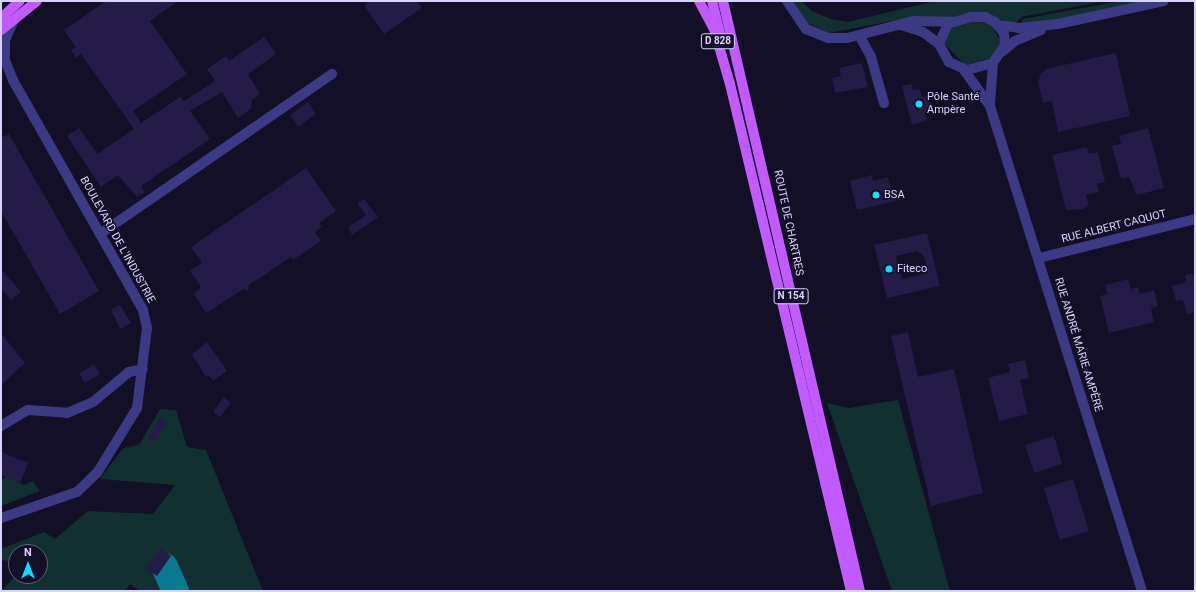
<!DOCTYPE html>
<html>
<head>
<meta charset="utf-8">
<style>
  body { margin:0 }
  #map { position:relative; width:1196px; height:592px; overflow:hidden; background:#130f26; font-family:Roboto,sans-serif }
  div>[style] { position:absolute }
  .green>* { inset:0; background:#12302f }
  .taxiway>* { height:27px; margin:-13.5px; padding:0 13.5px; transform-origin:13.5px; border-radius:13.5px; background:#0a7a92 }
  .building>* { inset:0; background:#241b47 }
  .minor>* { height:10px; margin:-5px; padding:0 5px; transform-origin:5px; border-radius:5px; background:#3d3a85 }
  .major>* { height:10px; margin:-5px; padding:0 5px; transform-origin:5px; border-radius:5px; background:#c25bff }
  .dots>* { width:11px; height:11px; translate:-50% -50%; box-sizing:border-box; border:2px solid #130f26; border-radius:50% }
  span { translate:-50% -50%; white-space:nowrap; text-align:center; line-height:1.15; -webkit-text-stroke:3px #130f26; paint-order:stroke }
  .shield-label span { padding:1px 3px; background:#130f26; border:1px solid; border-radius:3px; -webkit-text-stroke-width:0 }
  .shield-label { font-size:10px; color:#d9d4ff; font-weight:700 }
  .poi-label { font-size:11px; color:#d9d4ff }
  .left { translate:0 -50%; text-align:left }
  .street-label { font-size:11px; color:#d9d4ff }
  .frame { position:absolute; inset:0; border:2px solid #d9d4ff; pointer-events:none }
  .north { position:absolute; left:8px; top:544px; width:40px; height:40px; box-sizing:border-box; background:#130f26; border:1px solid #625e7d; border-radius:50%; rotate:0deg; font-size:11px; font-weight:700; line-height:16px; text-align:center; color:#d9d4ff }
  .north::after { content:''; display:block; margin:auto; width:14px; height:18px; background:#00e5ff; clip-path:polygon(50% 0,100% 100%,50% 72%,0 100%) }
</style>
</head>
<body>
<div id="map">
  <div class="green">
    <div style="clip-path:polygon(792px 1px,801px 1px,812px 11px,831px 19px,848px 22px,935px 1px,1105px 1px,1021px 17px,1015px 24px,979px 12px,949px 18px,913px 17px,829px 33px,807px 23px)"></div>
    <div style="clip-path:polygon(1120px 1px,1142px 1px,1049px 22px,1021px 24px,1023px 19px)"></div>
    <div style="clip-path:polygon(975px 21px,991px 24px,1001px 42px,994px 57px,965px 65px,944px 43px,952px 28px)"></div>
    <div style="clip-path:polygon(898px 400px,950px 591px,892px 591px,827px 403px,848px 408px)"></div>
    <div style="clip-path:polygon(160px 409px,176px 410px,187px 447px,206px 450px,263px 591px,140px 591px,130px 584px,125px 591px,1px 591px,16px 575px,40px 576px,40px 552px,16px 552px,16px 562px,1px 560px,1px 549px,44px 532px,55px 539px,88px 511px,153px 514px,175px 485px,100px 479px,123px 448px,139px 445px)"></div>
    <div style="clip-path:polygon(6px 477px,24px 485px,33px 481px,40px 491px,1px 506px,1px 480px)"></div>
  </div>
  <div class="taxiway">
    <div style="left:164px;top:566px;width:27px;rotate:66deg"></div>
  </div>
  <div class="building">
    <div style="clip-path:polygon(106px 1px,178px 1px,150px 21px,187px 74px,133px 111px,141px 123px,180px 97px,184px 101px,215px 81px,207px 69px,226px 56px,229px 61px,264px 37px,276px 54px,248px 74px,260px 94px,252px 100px,251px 109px,238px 118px,222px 92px,190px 111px,210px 139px,141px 186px,145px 192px,137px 197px,118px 175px,101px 187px,67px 136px,79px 128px,97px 154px,134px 129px,81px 54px,76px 58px,71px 50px,76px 47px,64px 30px)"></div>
    <div style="clip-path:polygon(370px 1px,417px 1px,422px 8px,384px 34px,364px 5px)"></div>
    <div style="clip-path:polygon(1116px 53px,1130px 116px,1058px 132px,1052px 101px,1043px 103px,1038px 82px,1041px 74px,1046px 69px)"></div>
    <div style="clip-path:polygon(862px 63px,868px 87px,835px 93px,832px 78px,841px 76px,839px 68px)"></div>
    <div style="clip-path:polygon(912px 84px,913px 90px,920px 89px,922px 97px,929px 95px,932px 111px,925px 113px,927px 120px,912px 125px,902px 86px)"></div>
    <div style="clip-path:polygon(308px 102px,316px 114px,298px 127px,290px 115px)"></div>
    <div style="clip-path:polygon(1148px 128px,1164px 188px,1137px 195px,1129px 177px,1121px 179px,1112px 146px,1121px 144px,1119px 136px)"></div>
    <div style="clip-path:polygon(9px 134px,99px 291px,60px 314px,1px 211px,1px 138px)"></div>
    <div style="clip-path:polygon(1087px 147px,1089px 154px,1098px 152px,1105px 182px,1097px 184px,1099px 192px,1086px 195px,1089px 205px,1083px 209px,1066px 210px,1052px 155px)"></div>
    <div style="clip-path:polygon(306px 168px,336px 211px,319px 223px,322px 227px,315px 232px,321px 241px,293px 260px,291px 257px,249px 285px,248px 291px,244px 289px,206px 313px,194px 294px,201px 287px,190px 271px,202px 263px,191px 247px)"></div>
    <div style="clip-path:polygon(872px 175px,873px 181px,888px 177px,891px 191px,898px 189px,900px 200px,857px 210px,850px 181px)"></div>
    <div style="clip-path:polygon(364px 199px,378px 217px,352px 235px,348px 227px,366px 215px,357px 203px)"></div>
    <div style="clip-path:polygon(evenodd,927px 233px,940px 286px,887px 298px,874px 245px,927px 233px,917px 251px,924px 256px,928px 273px,902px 279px,896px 256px,917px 251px)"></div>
    <div style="clip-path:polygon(1px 269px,21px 292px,11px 300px,1px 288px)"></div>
    <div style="clip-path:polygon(1195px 273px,1195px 312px,1187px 314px,1183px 300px,1176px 301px,1172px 286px,1186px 282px,1185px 275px)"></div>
    <div style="clip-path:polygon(1128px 279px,1131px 289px,1138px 287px,1140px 294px,1154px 290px,1158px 306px,1151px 308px,1154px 322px,1109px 333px,1100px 296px,1108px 294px,1105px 285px)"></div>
    <div style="clip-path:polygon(120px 305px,131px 323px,120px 329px,111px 310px)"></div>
    <div style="clip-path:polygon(908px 332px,918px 377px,954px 369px,983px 493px,931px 506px,891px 336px)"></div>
    <div style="clip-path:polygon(1px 333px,25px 363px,1px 385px)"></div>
    <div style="clip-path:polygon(207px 342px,227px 371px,213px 381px,209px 375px,206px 377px,192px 354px)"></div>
    <div style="clip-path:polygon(1025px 360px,1029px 378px,1020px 380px,1028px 414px,999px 421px,988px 378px,1010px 372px,1008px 364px)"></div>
    <div style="clip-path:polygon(94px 364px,100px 374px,85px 383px,79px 374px)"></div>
    <div style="clip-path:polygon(224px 397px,231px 403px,220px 417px,213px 412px)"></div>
    <div style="clip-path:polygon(161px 417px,167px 421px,154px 442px,148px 437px)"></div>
    <div style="clip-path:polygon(1054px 436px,1062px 464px,1034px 473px,1025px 445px)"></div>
    <div style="clip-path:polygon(1px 452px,28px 463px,20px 483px,1px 475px)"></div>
    <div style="clip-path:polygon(1073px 479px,1089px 531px,1060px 540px,1044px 488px)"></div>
    <div style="clip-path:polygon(160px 548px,171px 556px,157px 576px,146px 569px)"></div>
  </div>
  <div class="minor">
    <div style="left:787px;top:1px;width:34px;rotate:56deg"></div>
    <div style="left:806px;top:29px;width:24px;rotate:22deg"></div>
    <div style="left:828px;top:38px;width:19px"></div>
    <div style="left:847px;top:38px;width:68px;rotate:-14.4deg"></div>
    <div style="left:913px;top:21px;width:39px;rotate:1deg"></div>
    <div style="left:971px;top:17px;width:14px"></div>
    <div style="left:985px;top:17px;width:11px;rotate:27deg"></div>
    <div style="left:995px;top:22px;width:14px;rotate:51deg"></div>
    <div style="left:1004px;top:33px;width:12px;rotate:85deg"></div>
    <div style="left:1005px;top:45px;width:22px;rotate:124deg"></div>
    <div style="left:993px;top:63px;width:27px;rotate:165deg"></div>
    <div style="left:967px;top:70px;width:20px;rotate:-156deg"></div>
    <div style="left:949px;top:62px;width:21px;rotate:-119deg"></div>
    <div style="left:939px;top:44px;width:22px;rotate:-66deg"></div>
    <div style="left:948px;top:24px;width:24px;rotate:-17deg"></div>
    <div style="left:901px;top:25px;width:23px;rotate:18deg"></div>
    <div style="left:923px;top:32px;width:20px;rotate:37deg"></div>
    <div style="left:998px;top:25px;width:21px;rotate:8deg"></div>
    <div style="left:1019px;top:28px;width:39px;rotate:-6deg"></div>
    <div style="left:1058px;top:24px;width:108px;rotate:-12.2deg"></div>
    <div style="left:859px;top:35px;width:25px;rotate:61deg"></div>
    <div style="left:871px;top:57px;width:48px;rotate:74.2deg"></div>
    <div style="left:1003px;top:51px;width:16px;rotate:-40deg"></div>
    <div style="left:1015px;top:41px;width:28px;rotate:-23deg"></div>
    <div style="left:964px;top:70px;width:44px;rotate:54.2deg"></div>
    <div style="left:990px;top:106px;width:508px;rotate:72.6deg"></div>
    <div style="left:990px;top:104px;width:41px;rotate:-85.8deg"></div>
    <div style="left:100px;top:234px;width:282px;rotate:-34.6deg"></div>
    <div style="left:1039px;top:258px;width:161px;rotate:-14deg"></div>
    <div style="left:1px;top:426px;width:31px;rotate:-31deg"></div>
    <div style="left:28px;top:410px;width:39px;rotate:4deg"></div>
    <div style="left:67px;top:413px;width:28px;rotate:-23deg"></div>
    <div style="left:93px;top:402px;width:47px;rotate:-39.8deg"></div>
    <div style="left:129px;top:372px;width:14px;rotate:-12deg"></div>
    <div style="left:1px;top:518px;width:80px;rotate:-18.9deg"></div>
    <div style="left:77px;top:492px;width:28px;rotate:-44deg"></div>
    <div style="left:97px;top:473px;width:76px;rotate:-58.4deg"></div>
    <div style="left:137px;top:408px;width:81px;rotate:-82.9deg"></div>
    <div style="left:147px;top:328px;width:18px;rotate:-103deg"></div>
    <div style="left:143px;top:310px;width:264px;rotate:-119.5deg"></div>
    <div style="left:13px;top:80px;width:22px;rotate:-112deg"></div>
    <div style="left:5px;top:60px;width:20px;rotate:-90deg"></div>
    <div style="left:5px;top:40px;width:22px;rotate:-66deg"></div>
  </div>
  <div class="major">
    <div style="left:699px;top:1px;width:32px;rotate:62deg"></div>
    <div style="left:714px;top:29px;width:57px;rotate:73.8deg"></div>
    <div style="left:730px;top:84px;width:521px;rotate:76.58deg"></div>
    <div style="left:712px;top:1px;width:33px;rotate:76deg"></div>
    <div style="left:723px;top:1px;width:606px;rotate:76.93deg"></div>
    <div style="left:1px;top:18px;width:25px;rotate:-42deg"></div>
    <div style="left:1px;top:30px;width:46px;rotate:-38.9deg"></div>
  </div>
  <div class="dots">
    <div style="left:919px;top:104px;background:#00e5ff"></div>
    <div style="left:876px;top:195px;background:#00e5ff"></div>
    <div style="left:889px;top:269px;background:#00e5ff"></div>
  </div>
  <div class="shield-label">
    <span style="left:718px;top:41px">D 828</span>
    <span style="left:791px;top:296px">N 154</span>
  </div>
  <div class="poi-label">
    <span class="left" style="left:927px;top:104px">Pôle Santé<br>Ampère</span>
    <span class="left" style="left:884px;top:195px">BSA</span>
    <span class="left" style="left:897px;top:269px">Fiteco</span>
  </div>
  <div class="street-label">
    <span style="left:788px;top:223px;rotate:78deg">ROUTE DE CHARTRES</span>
    <span style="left:1114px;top:227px;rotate:-14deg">RUE ALBERT CAQUOT</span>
    <span style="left:117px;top:240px;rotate:61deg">BOULEVARD DE L'INDUSTRIE</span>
    <span style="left:1078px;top:345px;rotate:73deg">RUE ANDRÉ MARIE AMPÈRE</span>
  </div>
  <div class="frame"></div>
  <div class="north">N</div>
</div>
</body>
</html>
